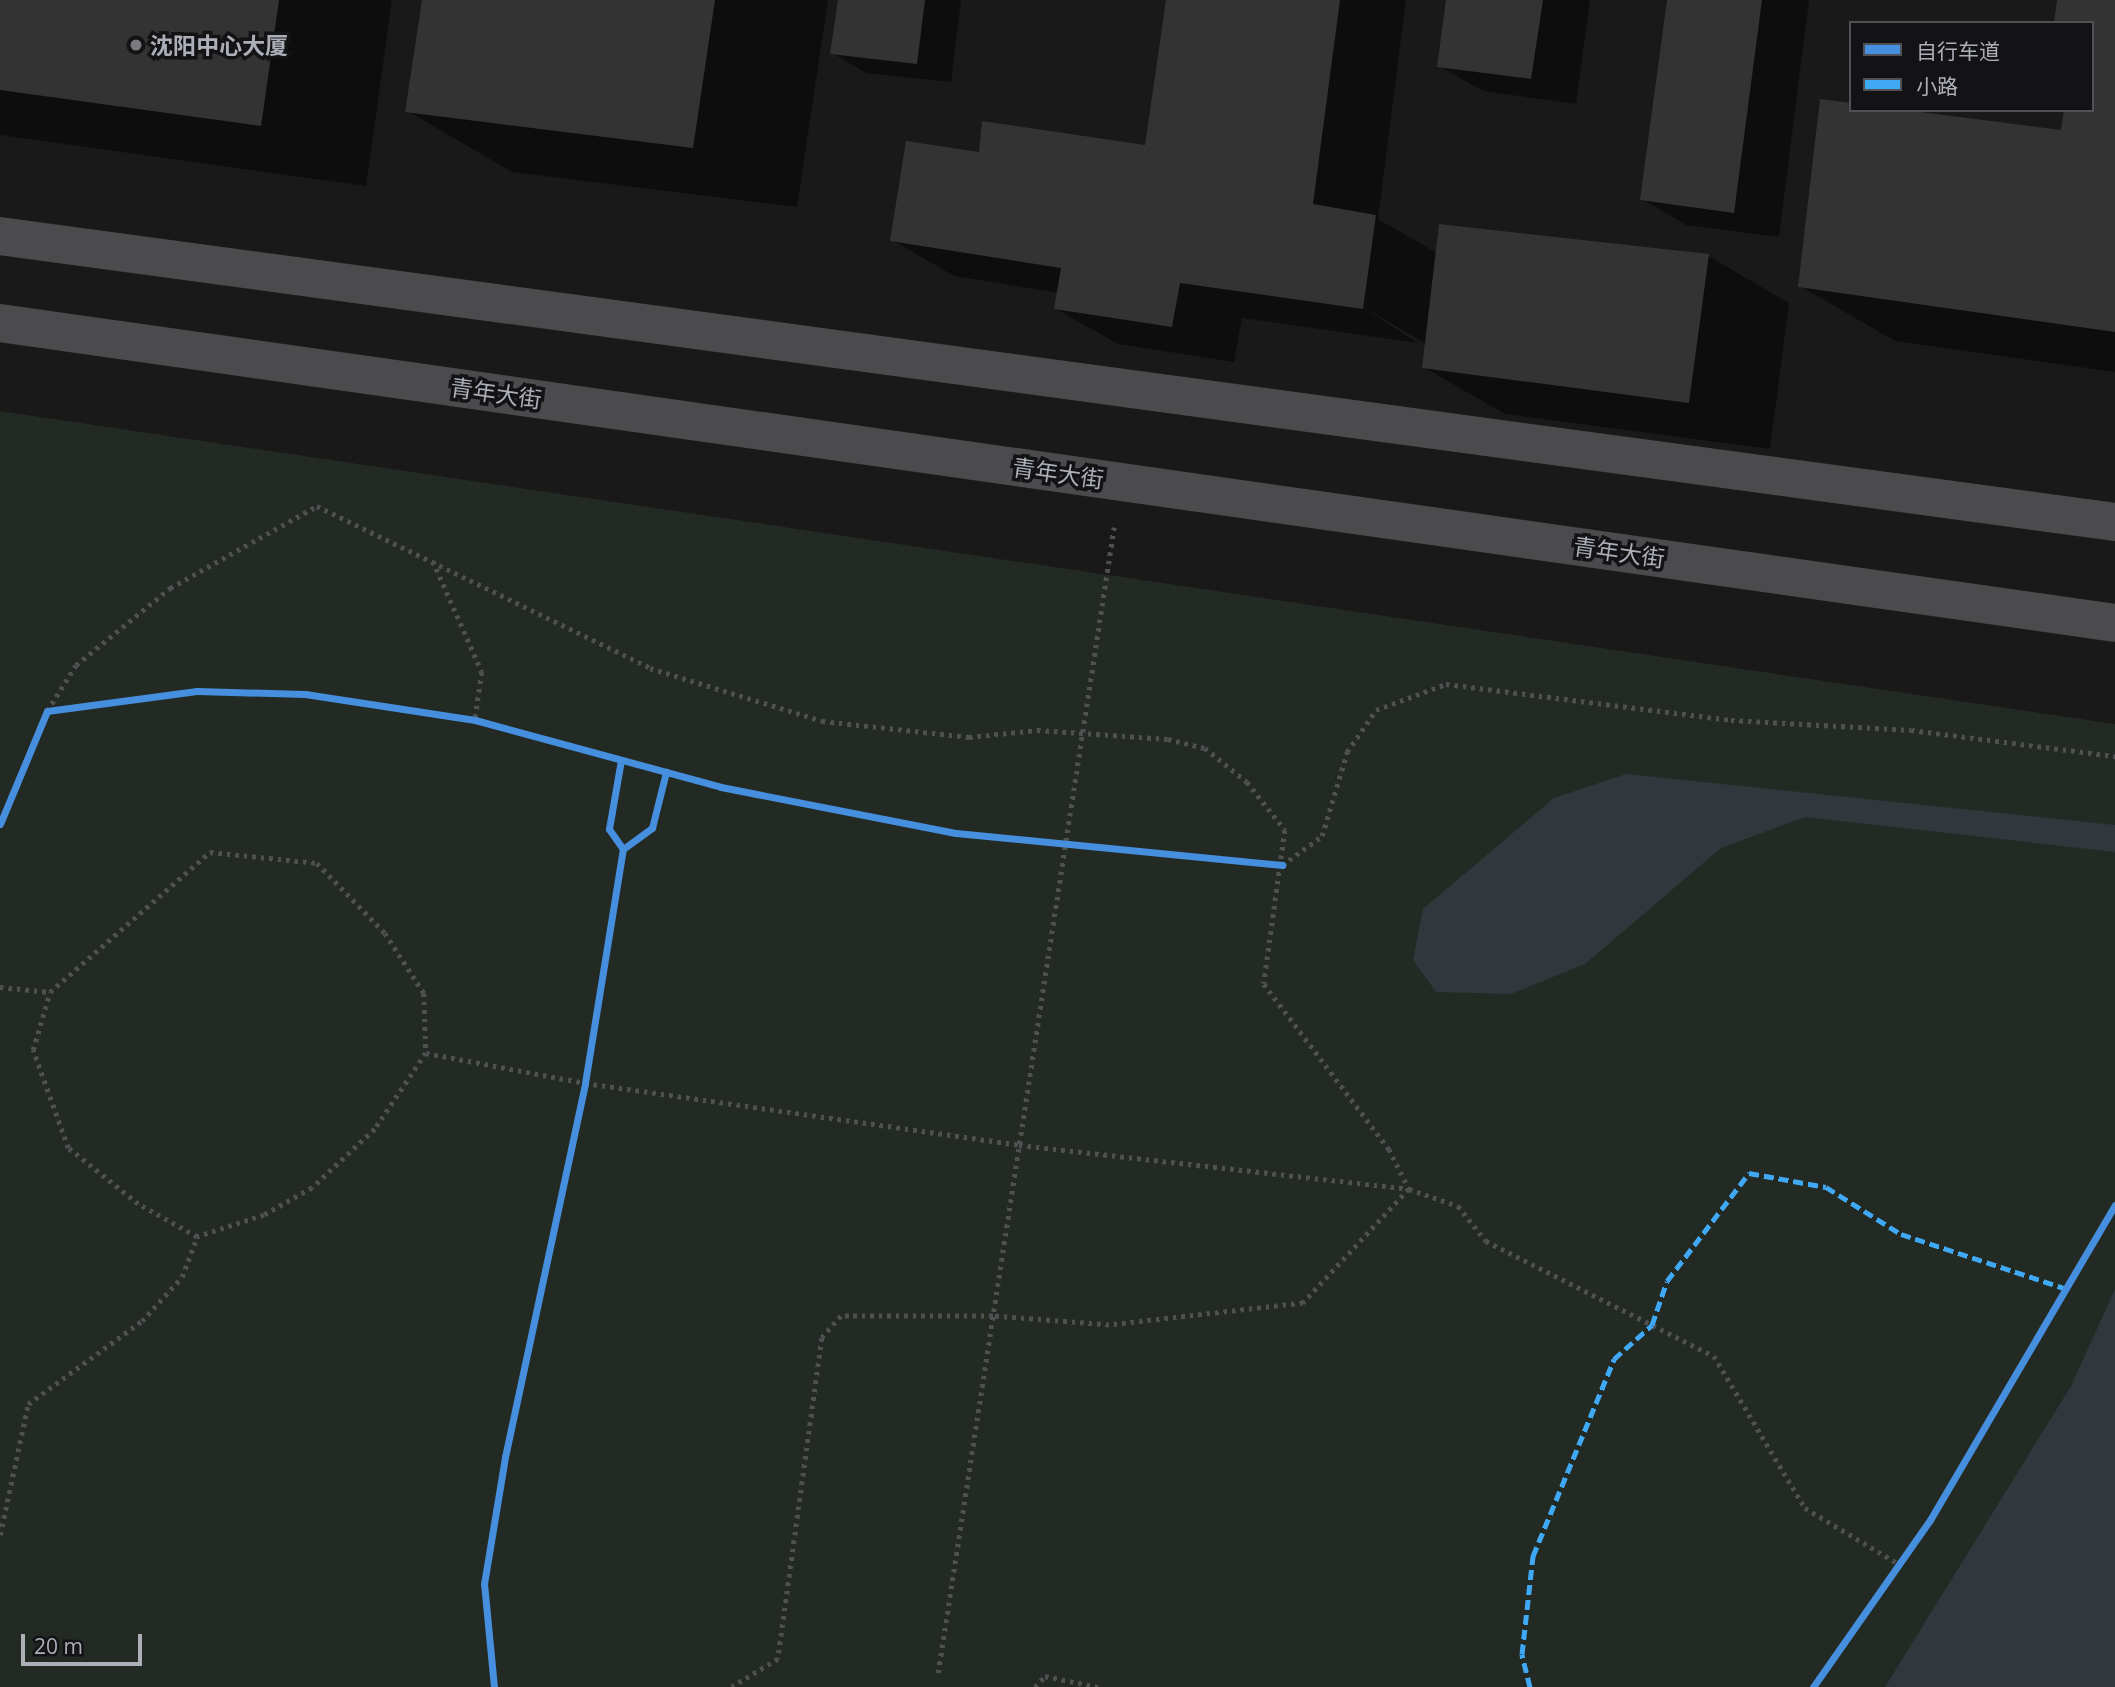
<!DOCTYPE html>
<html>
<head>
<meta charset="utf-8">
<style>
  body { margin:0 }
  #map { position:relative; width:2115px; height:1687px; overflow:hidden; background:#191919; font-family:"Open Sans","Noto Sans SC",sans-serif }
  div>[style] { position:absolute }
  .green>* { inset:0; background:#232923 }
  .water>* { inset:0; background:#30373d }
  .shadow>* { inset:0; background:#0007 }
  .building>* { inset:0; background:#333334 }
  .path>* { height:4.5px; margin-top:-2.25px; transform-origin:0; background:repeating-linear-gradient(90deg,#4f5052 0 3.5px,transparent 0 8.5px) }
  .primary>* { height:38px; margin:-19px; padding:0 19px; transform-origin:19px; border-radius:19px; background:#4b4b4d }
  .quiet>* { height:5px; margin-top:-2.5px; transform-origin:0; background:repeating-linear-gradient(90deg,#3fa9f5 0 10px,transparent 0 15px) }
  .cycleway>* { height:7px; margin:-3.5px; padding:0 3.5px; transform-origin:3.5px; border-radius:3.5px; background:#468fdf }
  .dots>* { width:19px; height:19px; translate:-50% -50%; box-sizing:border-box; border:4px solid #131315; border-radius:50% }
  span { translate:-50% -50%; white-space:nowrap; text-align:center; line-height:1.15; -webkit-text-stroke:7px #131315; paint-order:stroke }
  .poi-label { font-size:23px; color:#acafb8; font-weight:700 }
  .left { translate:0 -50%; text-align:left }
  .street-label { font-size:23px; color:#acafb8 }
  .legend { position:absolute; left:1849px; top:21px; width:245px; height:91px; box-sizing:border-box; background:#131315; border:2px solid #505156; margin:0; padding:9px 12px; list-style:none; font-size:21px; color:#acafb8 }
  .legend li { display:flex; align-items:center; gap:14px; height:35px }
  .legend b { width:35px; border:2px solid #505156 }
  .scale { position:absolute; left:21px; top:1634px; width:121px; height:32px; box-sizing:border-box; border:4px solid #acafb8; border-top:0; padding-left:9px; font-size:21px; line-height:24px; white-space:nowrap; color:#acafb8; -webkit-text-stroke:5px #131315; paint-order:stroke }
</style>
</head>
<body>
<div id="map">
  <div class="green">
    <div style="clip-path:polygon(0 411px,2115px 724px,2115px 1687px,0 1687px)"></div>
  </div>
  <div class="water">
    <div style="clip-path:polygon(1626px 774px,2115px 825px,2115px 852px,1805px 817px,1721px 848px,1585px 964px,1511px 994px,1436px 992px,1413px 960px,1423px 909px,1554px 798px)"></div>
    <div style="clip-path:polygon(2115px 1289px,2115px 1687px,1885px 1687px,2071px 1386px)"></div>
  </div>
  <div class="shadow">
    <div style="clip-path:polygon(0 0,392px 0,366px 186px,0 135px)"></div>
    <div style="clip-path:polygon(424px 0,828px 0,797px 207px,512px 172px,407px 111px)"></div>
    <div style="clip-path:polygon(839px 0,961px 0,951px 82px,866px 73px,832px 53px)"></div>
    <div style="clip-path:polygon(1167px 0,1406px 0,1378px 219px,1437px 253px,1708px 256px,1789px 303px,1770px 449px,1505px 414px,1423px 367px,1426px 344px,1356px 303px,1418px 343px,1242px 318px,1234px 362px,1118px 344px,1056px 309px,1059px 293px,954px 276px,892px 240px,981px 154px,1147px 147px)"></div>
    <div style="clip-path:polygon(1448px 0,1590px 0,1576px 104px,1483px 91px,1439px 66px)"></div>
    <div style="clip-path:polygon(1668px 0,1809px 0,1779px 237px,1686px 225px,1642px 199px)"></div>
    <div style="clip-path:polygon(2059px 0,2115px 0,2115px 372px,1895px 341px,1800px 286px,1851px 110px,2070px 134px,2092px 110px,2092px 23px)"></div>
  </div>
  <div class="building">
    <div style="clip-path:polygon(0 0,279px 0,261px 126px,0 90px)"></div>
    <div style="clip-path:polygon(422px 0,715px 0,693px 148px,405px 112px)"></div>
    <div style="clip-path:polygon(838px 0,925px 0,917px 64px,830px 54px)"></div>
    <div style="clip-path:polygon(1166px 0,1340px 0,1313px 204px,1376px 215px,1363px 309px,1180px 283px,1172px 327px,1054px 309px,1061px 268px,890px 241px,906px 141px,979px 152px,982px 121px,1145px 145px)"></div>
    <div style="clip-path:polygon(1446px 0,1543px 0,1531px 79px,1437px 67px)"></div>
    <div style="clip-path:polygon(1667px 0,1762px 0,1734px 213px,1640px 200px)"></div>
    <div style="clip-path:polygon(2057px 0,2115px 0,2115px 332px,1798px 287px,1820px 99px,1851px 103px,1851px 110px,1905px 110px,2061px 130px,2064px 110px,2092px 110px,2092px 23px,2054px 23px)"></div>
    <div style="clip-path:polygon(1439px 224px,1709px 254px,1689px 403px,1422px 368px)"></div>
  </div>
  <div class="path">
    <div style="left:433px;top:561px;width:121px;rotate:66.2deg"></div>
    <div style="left:482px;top:672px;width:49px;rotate:98.3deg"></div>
    <div style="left:47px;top:711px;width:54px;rotate:-57.8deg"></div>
    <div style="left:76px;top:665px;width:122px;rotate:-39.3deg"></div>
    <div style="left:170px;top:588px;width:168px;rotate:-29.2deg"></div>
    <div style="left:317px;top:506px;width:370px;rotate:25.9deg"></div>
    <div style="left:650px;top:668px;width:180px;rotate:17.1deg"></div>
    <div style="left:822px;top:721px;width:148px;rotate:6.2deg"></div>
    <div style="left:969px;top:737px;width:68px;rotate:-5.9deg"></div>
    <div style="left:1037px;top:730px;width:131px;rotate:3.9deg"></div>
    <div style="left:1168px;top:739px;width:38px;rotate:14deg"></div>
    <div style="left:1205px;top:748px;width:54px;rotate:39deg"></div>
    <div style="left:1247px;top:782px;width:61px;rotate:51.6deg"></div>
    <div style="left:1285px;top:830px;width:155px;rotate:97.8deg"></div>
    <div style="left:1264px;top:984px;width:207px;rotate:52.9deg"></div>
    <div style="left:1389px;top:1149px;width:45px;rotate:63.4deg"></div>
    <div style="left:1409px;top:1189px;width:156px;rotate:132.9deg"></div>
    <div style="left:1303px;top:1303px;width:195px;rotate:173.5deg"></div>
    <div style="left:1109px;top:1325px;width:116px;rotate:-175.6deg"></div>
    <div style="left:993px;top:1316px;width:152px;rotate:180deg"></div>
    <div style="left:841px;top:1316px;width:29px;rotate:131deg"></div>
    <div style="left:822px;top:1338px;width:324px;rotate:97.8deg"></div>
    <div style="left:778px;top:1659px;width:54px;rotate:148.7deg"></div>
    <div style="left:210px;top:852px;width:108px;rotate:5.9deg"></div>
    <div style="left:317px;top:863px;width:98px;rotate:45.8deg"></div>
    <div style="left:385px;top:933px;width:72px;rotate:57deg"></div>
    <div style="left:424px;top:993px;width:60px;rotate:88.1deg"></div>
    <div style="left:426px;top:1053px;width:92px;rotate:123.9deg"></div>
    <div style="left:375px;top:1129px;width:86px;rotate:136.9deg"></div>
    <div style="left:312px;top:1188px;width:55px;rotate:150.6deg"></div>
    <div style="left:264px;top:1215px;width:71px;rotate:161.8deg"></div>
    <div style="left:197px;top:1237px;width:68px;rotate:-150.8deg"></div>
    <div style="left:138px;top:1204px;width:90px;rotate:-141.3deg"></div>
    <div style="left:68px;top:1148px;width:104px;rotate:-109.7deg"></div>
    <div style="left:33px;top:1050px;width:60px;rotate:-73.7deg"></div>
    <div style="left:50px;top:992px;width:213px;rotate:-41.2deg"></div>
    <div style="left:1282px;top:865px;width:49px;rotate:-35.9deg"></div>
    <div style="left:1322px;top:836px;width:88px;rotate:-73.4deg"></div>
    <div style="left:1347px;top:752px;width:51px;rotate:-55.4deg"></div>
    <div style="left:1376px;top:710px;width:75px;rotate:-20.4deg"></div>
    <div style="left:1446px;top:684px;width:287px;rotate:7.2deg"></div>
    <div style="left:1731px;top:720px;width:180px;rotate:3.2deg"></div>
    <div style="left:1911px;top:730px;width:206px;rotate:7.3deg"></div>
    <div style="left:0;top:987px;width:50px;rotate:5.7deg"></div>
    <div style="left:426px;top:1053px;width:162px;rotate:10.7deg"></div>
    <div style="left:585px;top:1083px;width:438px;rotate:8.1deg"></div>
    <div style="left:1019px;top:1145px;width:392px;rotate:6.4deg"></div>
    <div style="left:1409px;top:1189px;width:52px;rotate:19.1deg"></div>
    <div style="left:1458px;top:1206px;width:45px;rotate:51.3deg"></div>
    <div style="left:1486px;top:1241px;width:255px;rotate:26.8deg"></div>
    <div style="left:1714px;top:1356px;width:177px;rotate:59.1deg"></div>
    <div style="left:1805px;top:1508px;width:109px;rotate:30.8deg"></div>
    <div style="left:0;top:1535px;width:134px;rotate:-77.9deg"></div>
    <div style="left:28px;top:1404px;width:141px;rotate:-36.1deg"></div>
    <div style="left:142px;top:1321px;width:59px;rotate:-47.7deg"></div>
    <div style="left:182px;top:1277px;width:43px;rotate:-69.4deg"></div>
    <div style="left:938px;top:1673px;width:1159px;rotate:-81.27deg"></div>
    <div style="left:1035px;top:1687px;width:15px;rotate:-48deg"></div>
    <div style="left:1045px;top:1676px;width:54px;rotate:11.7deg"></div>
  </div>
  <div class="primary">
    <div style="left:0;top:236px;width:2134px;rotate:7.7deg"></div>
    <div style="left:0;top:323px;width:2136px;rotate:8.07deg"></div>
  </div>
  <div class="quiet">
    <div style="left:1530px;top:1687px;width:34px;rotate:-104deg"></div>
    <div style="left:1522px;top:1654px;width:99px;rotate:-83.6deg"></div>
    <div style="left:1533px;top:1556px;width:213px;rotate:-67.6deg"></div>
    <div style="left:1614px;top:1359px;width:51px;rotate:-41.8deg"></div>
    <div style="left:1652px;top:1325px;width:46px;rotate:-71.2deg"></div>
    <div style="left:1667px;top:1281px;width:136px;rotate:-52.8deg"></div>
    <div style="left:1749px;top:1173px;width:78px;rotate:10.3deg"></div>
    <div style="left:1826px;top:1187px;width:89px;rotate:32.1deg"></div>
    <div style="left:1901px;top:1234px;width:172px;rotate:18.3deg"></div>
  </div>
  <div class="cycleway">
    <div style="left:621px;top:760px;width:70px;rotate:99.9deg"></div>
    <div style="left:609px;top:829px;width:24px;rotate:55deg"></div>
    <div style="left:0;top:824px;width:122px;rotate:-67.4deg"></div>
    <div style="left:47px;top:711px;width:151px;rotate:-7.6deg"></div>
    <div style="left:197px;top:691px;width:108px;rotate:1.6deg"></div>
    <div style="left:305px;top:694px;width:172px;rotate:8.7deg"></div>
    <div style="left:475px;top:720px;width:255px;rotate:15.2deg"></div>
    <div style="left:721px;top:787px;width:239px;rotate:11.1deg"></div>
    <div style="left:956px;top:833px;width:328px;rotate:5.6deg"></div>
    <div style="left:494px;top:1687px;width:103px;rotate:-95.5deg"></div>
    <div style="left:484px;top:1584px;width:129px;rotate:-80.6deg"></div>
    <div style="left:505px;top:1457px;width:382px;rotate:-77.9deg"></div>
    <div style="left:585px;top:1083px;width:237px;rotate:-80.8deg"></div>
    <div style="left:623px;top:849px;width:36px;rotate:-36deg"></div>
    <div style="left:652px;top:828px;width:58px;rotate:-76deg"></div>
    <div style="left:1813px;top:1687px;width:204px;rotate:-55deg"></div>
    <div style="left:1930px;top:1520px;width:365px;rotate:-59.6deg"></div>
  </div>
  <div class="dots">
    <div style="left:136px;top:45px;background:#797a80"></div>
  </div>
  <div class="poi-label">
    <span class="left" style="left:150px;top:45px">沈阳中心大厦</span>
  </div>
  <div class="street-label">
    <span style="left:496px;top:393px;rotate:8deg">青年大街</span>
    <span style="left:1058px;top:473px;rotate:8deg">青年大街</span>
    <span style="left:1619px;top:552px;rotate:8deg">青年大街</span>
  </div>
  <ul class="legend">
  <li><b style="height:9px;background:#468fdf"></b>自行车道</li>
  <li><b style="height:9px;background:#3fa9f5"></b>小路</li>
  </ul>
  <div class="scale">20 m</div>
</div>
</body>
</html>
